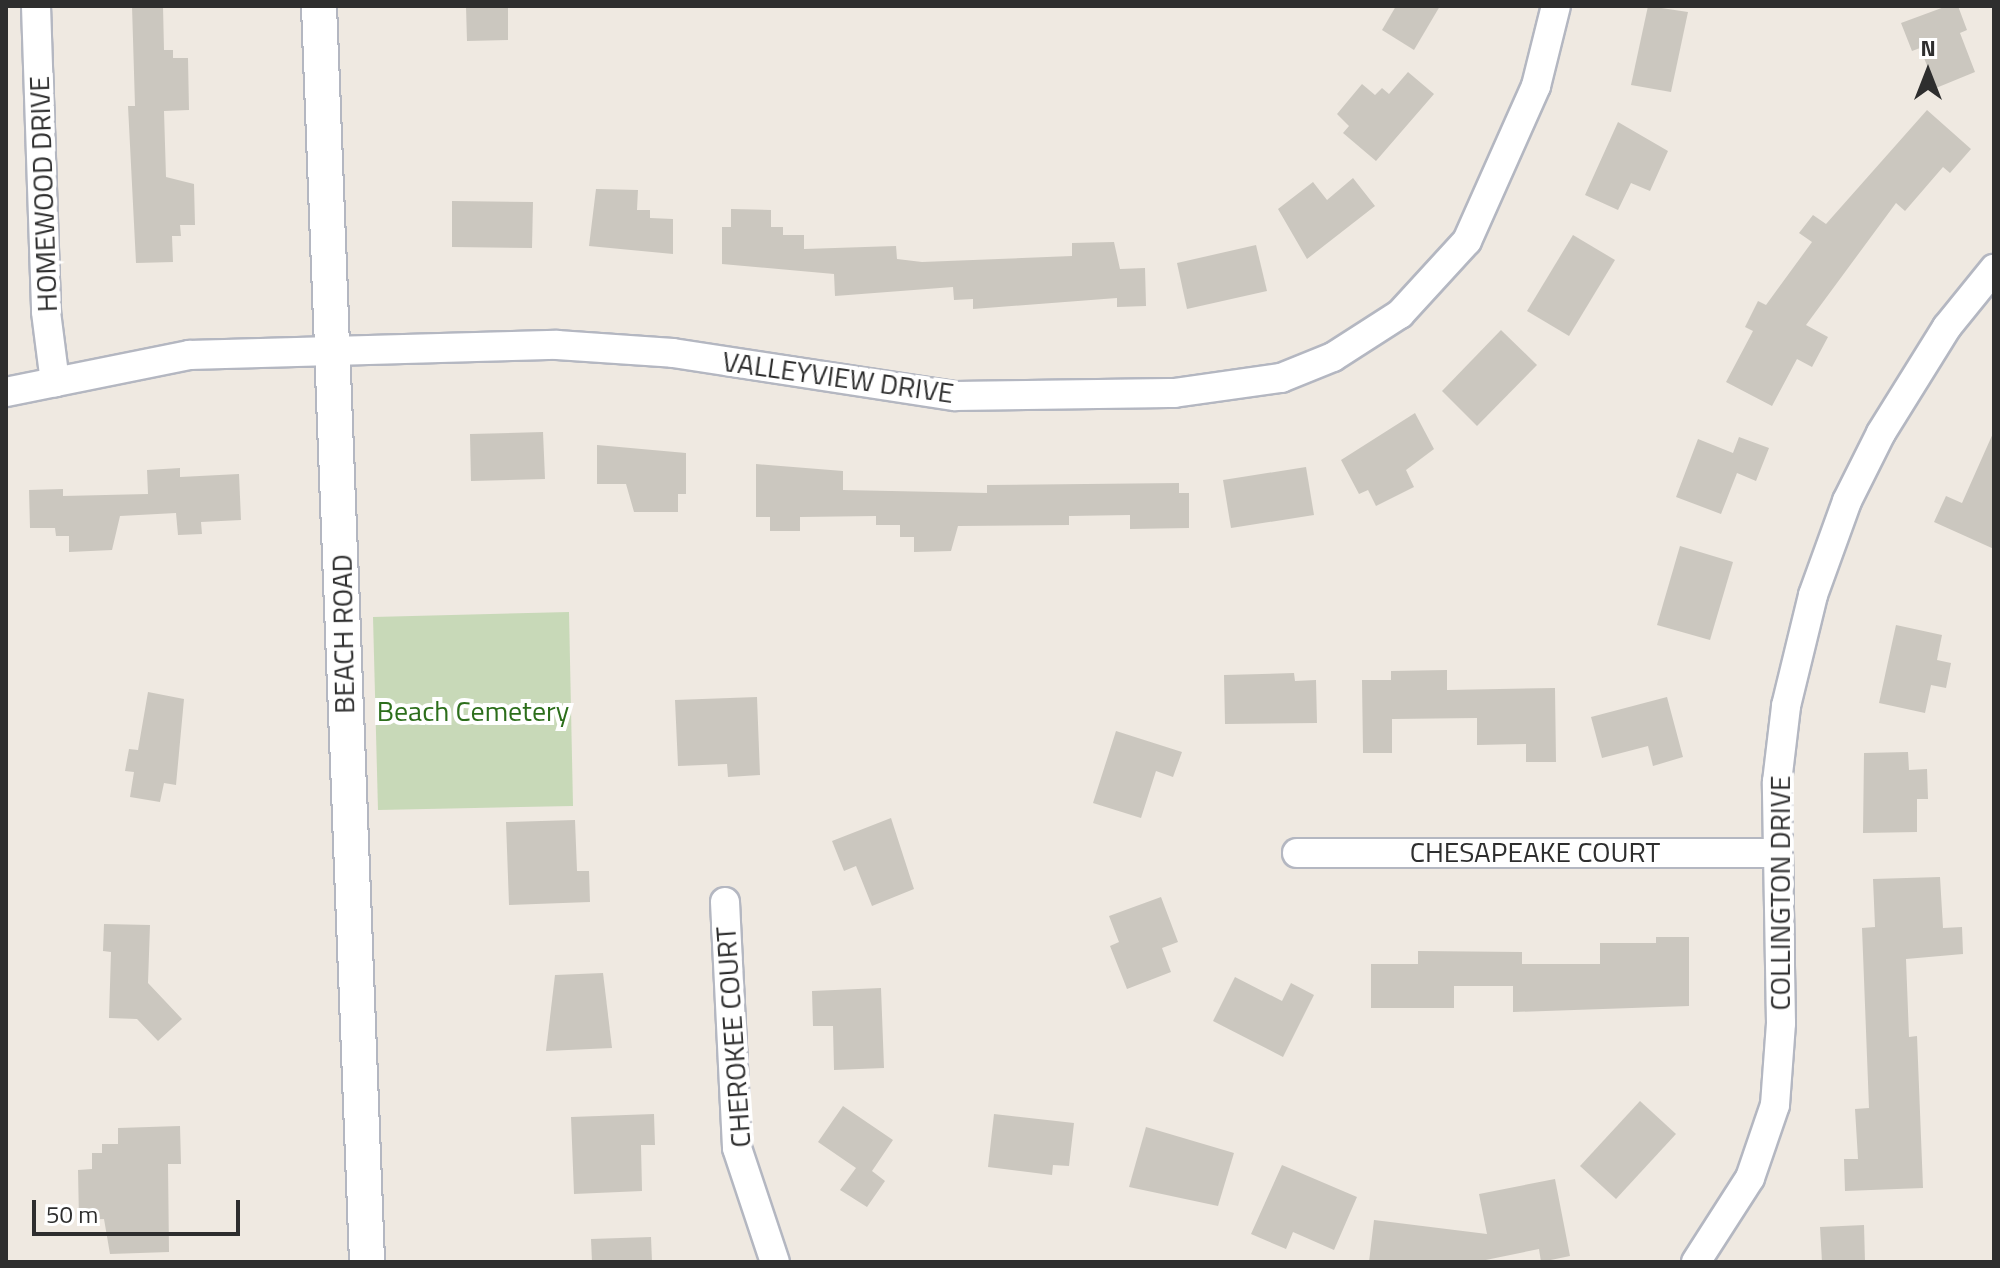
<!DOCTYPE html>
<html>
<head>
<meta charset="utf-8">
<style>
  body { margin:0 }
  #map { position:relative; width:2000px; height:1268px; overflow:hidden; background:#efe9e1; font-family:"Titillium Web",sans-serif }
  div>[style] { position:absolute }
  .cemetery>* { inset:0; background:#c8d9b8 }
  .building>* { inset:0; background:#cbc7bf }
  .roads { filter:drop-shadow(2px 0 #b4b7c1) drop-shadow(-2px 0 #b4b7c1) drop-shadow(0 2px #b4b7c1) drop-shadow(0 -2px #b4b7c1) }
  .minor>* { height:28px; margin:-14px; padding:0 14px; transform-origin:14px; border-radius:14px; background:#fff }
  .tertiary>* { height:34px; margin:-17px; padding:0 17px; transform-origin:17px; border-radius:17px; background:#fff }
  span { translate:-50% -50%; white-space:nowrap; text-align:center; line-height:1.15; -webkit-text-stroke:8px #fff; paint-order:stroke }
  .street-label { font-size:28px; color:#2e2e2e }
  .park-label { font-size:28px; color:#2c6e1b }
  .frame { position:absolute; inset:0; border:8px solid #2e2e2e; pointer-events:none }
  .north { position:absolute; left:1888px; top:32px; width:80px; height:80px; -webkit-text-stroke:6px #fff; paint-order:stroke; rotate:0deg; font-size:22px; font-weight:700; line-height:32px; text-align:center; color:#2e2e2e }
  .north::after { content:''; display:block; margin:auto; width:28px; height:36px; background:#2e2e2e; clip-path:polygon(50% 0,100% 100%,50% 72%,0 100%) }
  .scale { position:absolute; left:32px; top:1200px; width:208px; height:36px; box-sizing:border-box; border:4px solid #2e2e2e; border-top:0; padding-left:10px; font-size:24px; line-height:28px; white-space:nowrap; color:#2e2e2e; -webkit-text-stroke:6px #fff; paint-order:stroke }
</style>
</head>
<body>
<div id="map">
  <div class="cemetery">
    <div style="clip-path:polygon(569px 612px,573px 806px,378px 810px,373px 617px)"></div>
  </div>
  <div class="building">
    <div style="clip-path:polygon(132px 6px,163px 6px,164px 50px,173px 50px,173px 58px,188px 58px,189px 110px,164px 111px,166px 177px,194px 184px,195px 225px,180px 225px,181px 236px,172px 236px,173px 262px,136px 263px,128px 106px,135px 106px)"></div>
    <div style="clip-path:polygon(466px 6px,508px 6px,508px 40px,467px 41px)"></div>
    <div style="clip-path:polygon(1396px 6px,1440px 6px,1414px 50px,1382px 30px)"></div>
    <div style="clip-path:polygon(1648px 6px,1688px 12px,1671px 92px,1631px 85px)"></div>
    <div style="clip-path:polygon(1947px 6px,1958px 6px,1967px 30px,1960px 33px,1975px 72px,1936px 88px,1920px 48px,1912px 51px,1901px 23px)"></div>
    <div style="clip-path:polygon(1408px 72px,1434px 94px,1376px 161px,1343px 133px,1349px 126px,1337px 114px,1362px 84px,1375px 95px,1382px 88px,1389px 94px)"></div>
    <div style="clip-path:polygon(1927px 110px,1971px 149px,1950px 173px,1943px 167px,1905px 211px,1896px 203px,1806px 325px,1828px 337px,1812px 367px,1797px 359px,1772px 406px,1726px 382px,1753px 331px,1745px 327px,1758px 301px,1766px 305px,1812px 242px,1799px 233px,1813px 215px,1826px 224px)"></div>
    <div style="clip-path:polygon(1618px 122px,1668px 151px,1650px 191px,1631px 183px,1618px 210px,1585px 195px)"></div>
    <div style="clip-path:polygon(1353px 178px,1375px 206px,1307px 259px,1278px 209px,1313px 182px,1327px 200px)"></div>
    <div style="clip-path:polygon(596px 189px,638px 190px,637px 210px,650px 210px,650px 218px,673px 219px,673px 254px,589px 246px)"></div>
    <div style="clip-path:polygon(452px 201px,533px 202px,532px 248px,452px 247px)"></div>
    <div style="clip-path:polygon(731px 209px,771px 210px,771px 227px,783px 227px,783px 235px,804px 235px,804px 249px,896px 246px,897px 259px,922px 262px,1072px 256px,1072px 243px,1114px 242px,1120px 269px,1145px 268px,1146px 306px,1117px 307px,1117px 298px,973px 309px,973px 299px,954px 300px,953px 287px,835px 296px,834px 274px,722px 264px,722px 227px,731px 227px)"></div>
    <div style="clip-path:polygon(1573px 235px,1615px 260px,1569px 336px,1527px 311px)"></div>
    <div style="clip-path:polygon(1256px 245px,1267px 291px,1187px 309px,1177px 263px)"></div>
    <div style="clip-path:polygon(1501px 330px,1537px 365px,1477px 426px,1442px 391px)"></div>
    <div style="clip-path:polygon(1415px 413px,1434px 449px,1406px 470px,1414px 487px,1376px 506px,1368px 490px,1359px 494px,1341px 460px)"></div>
    <div style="clip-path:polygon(1994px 431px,1994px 549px,1934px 522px,1946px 496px,1962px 503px)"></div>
    <div style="clip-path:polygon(543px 432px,545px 479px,471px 481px,470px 434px)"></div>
    <div style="clip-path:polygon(1739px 437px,1769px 448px,1756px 481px,1737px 473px,1721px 514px,1676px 497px,1698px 439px,1733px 453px)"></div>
    <div style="clip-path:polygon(597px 445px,686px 453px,686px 494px,678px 494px,678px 512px,634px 512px,626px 484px,597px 484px)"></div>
    <div style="clip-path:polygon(756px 464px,843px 471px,843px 490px,987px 493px,987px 485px,1179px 483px,1179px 493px,1189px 493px,1189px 528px,1130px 529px,1130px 515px,1069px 516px,1069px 525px,958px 526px,951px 551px,914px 552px,914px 537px,900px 537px,900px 525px,876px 525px,876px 516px,800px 517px,800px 531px,770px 531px,770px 517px,756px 517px)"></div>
    <div style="clip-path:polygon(1306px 467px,1314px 515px,1231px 528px,1223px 480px)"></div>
    <div style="clip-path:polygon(180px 468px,180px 477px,239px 474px,241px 520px,201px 522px,202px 534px,178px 535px,176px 513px,120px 516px,112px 550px,69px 552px,69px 536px,56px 536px,55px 528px,30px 528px,29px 490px,63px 489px,63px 496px,148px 494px,147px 470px)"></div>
    <div style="clip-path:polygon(1680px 546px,1733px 562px,1710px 640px,1657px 625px)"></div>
    <div style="clip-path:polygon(1896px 625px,1942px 635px,1937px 660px,1951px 663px,1946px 688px,1931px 685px,1925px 713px,1879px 703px)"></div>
    <div style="clip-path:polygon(1447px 670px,1447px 690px,1555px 688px,1556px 762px,1526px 762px,1526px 744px,1477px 745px,1477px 718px,1392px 719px,1392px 753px,1363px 753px,1362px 680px,1391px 680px,1391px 671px)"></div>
    <div style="clip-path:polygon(1294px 673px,1295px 681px,1316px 680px,1317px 723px,1225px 724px,1224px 675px)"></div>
    <div style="clip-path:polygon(148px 692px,184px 699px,176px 785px,164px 783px,160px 802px,130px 797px,134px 772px,125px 771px,129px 749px,138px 750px)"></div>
    <div style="clip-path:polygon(757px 697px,760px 775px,728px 777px,727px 764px,678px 766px,675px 700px)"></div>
    <div style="clip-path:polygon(1667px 697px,1683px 757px,1653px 766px,1648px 746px,1602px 758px,1591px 717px)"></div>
    <div style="clip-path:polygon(1116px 731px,1182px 752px,1173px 777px,1156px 771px,1141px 818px,1093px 803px)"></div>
    <div style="clip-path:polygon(1908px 752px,1909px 770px,1927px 769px,1928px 799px,1917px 799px,1917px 832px,1863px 833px,1864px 753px)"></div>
    <div style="clip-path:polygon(891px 818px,914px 889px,872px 906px,856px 866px,844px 871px,832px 841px)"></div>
    <div style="clip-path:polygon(575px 820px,577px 871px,589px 871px,590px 902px,509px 905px,506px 822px)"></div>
    <div style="clip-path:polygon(1940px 877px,1943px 928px,1962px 927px,1963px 954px,1906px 959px,1909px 1037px,1917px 1036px,1923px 1188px,1845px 1191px,1844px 1159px,1858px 1159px,1855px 1109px,1869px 1108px,1862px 928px,1875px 927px,1873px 879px)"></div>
    <div style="clip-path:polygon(1161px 897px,1178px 942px,1162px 948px,1171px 972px,1127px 989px,1110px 946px,1119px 942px,1109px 916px)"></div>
    <div style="clip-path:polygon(104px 924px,150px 925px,148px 983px,182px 1019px,158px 1041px,137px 1019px,109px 1018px,111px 952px,103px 951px)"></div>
    <div style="clip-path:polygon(1656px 937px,1689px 937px,1689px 1006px,1513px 1012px,1513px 986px,1454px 986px,1454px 1008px,1371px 1008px,1371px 964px,1418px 964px,1418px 951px,1522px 952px,1522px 964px,1600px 964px,1600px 943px,1656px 943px)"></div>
    <div style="clip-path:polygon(603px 973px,612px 1048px,546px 1051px,555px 975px)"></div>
    <div style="clip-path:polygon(1235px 977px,1282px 1001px,1291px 983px,1314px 995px,1283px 1057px,1213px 1021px)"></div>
    <div style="clip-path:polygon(881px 988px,884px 1068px,834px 1070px,833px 1026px,813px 1026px,812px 991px)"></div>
    <div style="clip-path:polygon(1640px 1101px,1676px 1134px,1616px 1199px,1580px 1166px)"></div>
    <div style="clip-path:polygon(843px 1106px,893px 1140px,872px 1171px,885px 1181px,867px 1207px,840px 1190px,856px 1168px,818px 1142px)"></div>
    <div style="clip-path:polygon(654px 1114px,655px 1145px,641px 1145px,642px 1191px,574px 1194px,571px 1117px)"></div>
    <div style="clip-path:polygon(994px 1114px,1074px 1123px,1069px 1166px,1053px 1165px,1052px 1175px,988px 1167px)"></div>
    <div style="clip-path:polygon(180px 1126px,181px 1164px,168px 1164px,169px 1252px,110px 1254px,104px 1219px,79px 1220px,78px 1170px,92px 1169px,92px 1153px,102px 1153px,102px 1144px,118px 1144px,118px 1128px)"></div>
    <div style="clip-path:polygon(1146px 1127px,1234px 1153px,1218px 1206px,1129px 1187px)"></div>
    <div style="clip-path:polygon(1282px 1165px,1357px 1197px,1334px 1250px,1293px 1232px,1286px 1249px,1251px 1234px)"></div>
    <div style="clip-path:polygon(1555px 1179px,1570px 1256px,1541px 1262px,1539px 1249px,1476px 1262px,1369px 1262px,1374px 1220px,1487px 1234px,1479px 1194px)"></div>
    <div style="clip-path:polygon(1864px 1225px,1865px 1262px,1822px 1262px,1820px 1227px)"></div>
    <div style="clip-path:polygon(651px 1237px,652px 1262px,592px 1262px,591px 1239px)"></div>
  </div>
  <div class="roads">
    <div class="minor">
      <div style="left:36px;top:6px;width:306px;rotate:88.1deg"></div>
      <div style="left:46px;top:312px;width:71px;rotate:82.7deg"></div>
      <div style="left:6px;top:392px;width:187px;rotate:-11.4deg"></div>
      <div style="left:189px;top:355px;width:368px;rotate:-1.6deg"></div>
      <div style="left:557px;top:345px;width:116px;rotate:3.9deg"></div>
      <div style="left:673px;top:353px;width:285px;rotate:8.7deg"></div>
      <div style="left:955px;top:396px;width:219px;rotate:-0.8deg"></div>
      <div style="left:1174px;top:393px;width:108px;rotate:-8deg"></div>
      <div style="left:1281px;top:378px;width:56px;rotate:-22deg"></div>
      <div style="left:1333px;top:357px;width:80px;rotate:-32.7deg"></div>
      <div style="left:1400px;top:314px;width:99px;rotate:-47.5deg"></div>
      <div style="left:1467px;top:241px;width:170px;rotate:-66deg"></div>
      <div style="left:1536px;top:86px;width:82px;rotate:-76deg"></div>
      <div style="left:1297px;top:853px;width:477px"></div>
      <div style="left:725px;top:902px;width:246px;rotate:87.2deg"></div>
      <div style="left:737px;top:1148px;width:120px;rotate:71.6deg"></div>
      <div style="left:1696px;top:1262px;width:100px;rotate:-57.3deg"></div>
      <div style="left:1750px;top:1178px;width:77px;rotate:-71.1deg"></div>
      <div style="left:1775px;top:1105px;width:82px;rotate:-85.8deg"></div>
      <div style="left:1781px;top:1023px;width:241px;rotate:-91deg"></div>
      <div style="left:1777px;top:782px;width:77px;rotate:-83.2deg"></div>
      <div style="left:1786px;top:706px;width:114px;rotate:-76.3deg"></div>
      <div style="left:1813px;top:595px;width:100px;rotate:-70.1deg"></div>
      <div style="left:1847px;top:501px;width:76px;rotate:-63.4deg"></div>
      <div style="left:1881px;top:433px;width:125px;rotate:-58.1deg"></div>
      <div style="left:1947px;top:327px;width:75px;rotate:-51deg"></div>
    </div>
    <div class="tertiary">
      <div style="left:319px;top:6px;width:1257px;rotate:87.81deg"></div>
    </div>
  </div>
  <div class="street-label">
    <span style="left:43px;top:194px;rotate:-92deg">HOMEWOOD DRIVE</span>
    <span style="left:838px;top:377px;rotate:8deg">VALLEYVIEW DRIVE</span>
    <span style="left:343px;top:634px;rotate:-91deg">BEACH ROAD</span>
    <span style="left:1535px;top:852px">CHESAPEAKE COURT</span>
    <span style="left:1780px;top:893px;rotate:-90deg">COLLINGTON DRIVE</span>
    <span style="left:733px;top:1037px;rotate:-94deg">CHEROKEE COURT</span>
  </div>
  <div class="park-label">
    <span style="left:473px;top:711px">Beach Cemetery</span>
  </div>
  <div class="frame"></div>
  <div class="north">N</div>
  <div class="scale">50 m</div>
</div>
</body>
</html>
